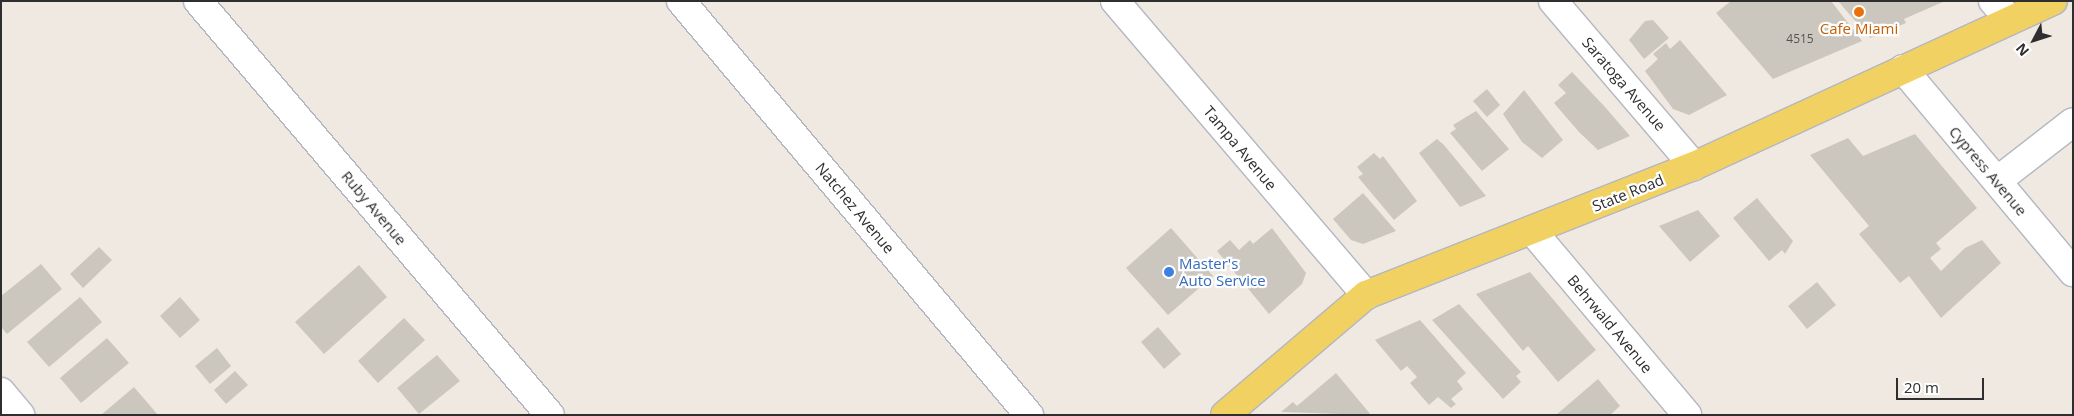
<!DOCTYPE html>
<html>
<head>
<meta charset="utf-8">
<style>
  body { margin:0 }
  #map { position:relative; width:2074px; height:416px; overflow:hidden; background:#efe9e1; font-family:"Open Sans",sans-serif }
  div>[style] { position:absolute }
  .building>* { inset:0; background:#cbc7bf }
  .roads { filter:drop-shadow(1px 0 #b4b7c1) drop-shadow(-1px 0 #b4b7c1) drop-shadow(0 1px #b4b7c1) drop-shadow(0 -1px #b4b7c1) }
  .minor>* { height:28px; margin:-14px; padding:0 14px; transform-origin:14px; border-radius:14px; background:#fff }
  .major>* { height:28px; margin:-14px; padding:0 14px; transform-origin:14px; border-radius:14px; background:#f2d163 }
  .dots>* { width:14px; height:14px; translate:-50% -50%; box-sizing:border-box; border:2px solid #fff; border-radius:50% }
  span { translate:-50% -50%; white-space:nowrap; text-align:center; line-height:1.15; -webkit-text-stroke:4.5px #fff; paint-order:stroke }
  .number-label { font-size:12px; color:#555452 }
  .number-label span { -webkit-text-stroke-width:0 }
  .food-label { font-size:15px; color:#c56008 }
  .street-label { font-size:15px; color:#2e2e2e }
  .shop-label { font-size:15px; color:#366cbe }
  .left { translate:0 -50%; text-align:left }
  .frame { position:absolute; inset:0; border:2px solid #2e2e2e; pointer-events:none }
  .north { position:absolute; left:2009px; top:15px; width:50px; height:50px; -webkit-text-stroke:4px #fff; paint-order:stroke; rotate:230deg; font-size:14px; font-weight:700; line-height:20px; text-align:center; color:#2e2e2e }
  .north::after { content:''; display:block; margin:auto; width:18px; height:22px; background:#2e2e2e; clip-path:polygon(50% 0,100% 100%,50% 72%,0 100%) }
  .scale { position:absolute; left:1896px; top:378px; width:88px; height:22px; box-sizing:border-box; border:2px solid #2e2e2e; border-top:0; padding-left:6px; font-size:15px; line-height:18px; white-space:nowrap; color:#2e2e2e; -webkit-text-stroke:4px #fff; paint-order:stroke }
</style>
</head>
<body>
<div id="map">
  <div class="building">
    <div style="clip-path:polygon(1731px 1px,1831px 1px,1862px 41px,1773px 79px,1716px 13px)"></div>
    <div style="clip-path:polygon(1838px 1px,1945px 1px,1904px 19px,1906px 23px,1892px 29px,1890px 24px,1883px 27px,1885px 32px,1870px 38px)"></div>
    <div style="clip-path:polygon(1653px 20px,1669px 38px,1644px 59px,1629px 40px,1645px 21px)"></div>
    <div style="clip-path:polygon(1680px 40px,1727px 95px,1689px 115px,1673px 109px,1645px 71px,1658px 59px,1653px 54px,1666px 43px,1670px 49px)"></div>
    <div style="clip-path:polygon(1572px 72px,1605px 107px,1630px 136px,1598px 150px,1579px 132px,1554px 103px,1566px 93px,1558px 85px)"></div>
    <div style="clip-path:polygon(1487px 89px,1500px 105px,1487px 117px,1473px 101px)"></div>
    <div style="clip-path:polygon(1524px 90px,1563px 140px,1542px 158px,1522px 142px,1503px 114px)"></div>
    <div style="clip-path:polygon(1476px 111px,1509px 149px,1482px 171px,1450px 133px,1456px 129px,1453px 125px)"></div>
    <div style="clip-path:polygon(1915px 134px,1977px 208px,1936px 243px,1941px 249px,1930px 258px,1941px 271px,1965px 248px,1982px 240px,2001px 263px,1941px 318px,1909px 276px,1900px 283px,1859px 234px,1869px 226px,1810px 155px,1848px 138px,1863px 156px)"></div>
    <div style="clip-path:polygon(1437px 139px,1444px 145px,1486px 196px,1460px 207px,1419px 153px)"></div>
    <div style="clip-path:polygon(1374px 153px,1380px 159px,1383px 156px,1417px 201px,1394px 220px,1358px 177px,1363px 174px,1357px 167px)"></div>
    <div style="clip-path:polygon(1363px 193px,1396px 231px,1363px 244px,1351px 240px,1333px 219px)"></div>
    <div style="clip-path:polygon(1757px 198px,1793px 241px,1785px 254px,1782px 250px,1769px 261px,1733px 218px)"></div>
    <div style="clip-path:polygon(1698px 210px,1720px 236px,1690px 262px,1659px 226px)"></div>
    <div style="clip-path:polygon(1171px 228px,1213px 276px,1168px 315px,1126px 268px)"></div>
    <div style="clip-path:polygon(1272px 228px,1306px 273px,1302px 284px,1269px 314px,1217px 251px,1230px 240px,1239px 250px,1250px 240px,1253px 244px)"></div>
    <div style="clip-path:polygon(99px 247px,112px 260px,83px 288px,70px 274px)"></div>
    <div style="clip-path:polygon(41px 264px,62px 289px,7px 334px,1px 327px,1px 296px)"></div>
    <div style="clip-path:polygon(359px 265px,387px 297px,324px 354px,295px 322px)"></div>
    <div style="clip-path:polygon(1530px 272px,1596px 350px,1558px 382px,1528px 346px,1523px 351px,1476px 294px)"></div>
    <div style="clip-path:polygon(1817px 282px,1836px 305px,1807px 329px,1788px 306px)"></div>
    <div style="clip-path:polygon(80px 297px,102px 322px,49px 367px,27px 342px)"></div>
    <div style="clip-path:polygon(180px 297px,200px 320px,180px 338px,160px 316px)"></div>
    <div style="clip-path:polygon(1459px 304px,1521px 372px,1516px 376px,1521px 382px,1503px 399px,1432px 320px)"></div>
    <div style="clip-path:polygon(404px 318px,425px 340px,378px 383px,358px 361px)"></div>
    <div style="clip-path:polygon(1420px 320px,1466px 373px,1457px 381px,1463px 389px,1451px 399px,1456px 404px,1451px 408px,1438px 397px,1429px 405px,1410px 383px,1417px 377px,1407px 366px,1401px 371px,1375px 340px)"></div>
    <div style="clip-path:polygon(1158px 327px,1181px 354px,1164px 369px,1141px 342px)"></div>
    <div style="clip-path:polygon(107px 338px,129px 363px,81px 403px,60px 378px)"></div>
    <div style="clip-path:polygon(217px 348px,231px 366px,210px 384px,195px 366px)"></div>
    <div style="clip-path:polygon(437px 355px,460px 381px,419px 414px,397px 388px)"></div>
    <div style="clip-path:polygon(235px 371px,248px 385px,226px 404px,214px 390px)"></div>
    <div style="clip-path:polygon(1336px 373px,1371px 415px,1281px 412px,1293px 402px,1297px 406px)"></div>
    <div style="clip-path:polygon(1598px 379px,1620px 406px,1610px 415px,1556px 415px)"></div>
    <div style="clip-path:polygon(134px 387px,158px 415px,101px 415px)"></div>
  </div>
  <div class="roads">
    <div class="minor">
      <div style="left:198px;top:1px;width:543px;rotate:49.63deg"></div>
      <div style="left:681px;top:1px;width:541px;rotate:49.95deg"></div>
      <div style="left:1115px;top:1px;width:387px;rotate:49.5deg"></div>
      <div style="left:1553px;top:1px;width:217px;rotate:49.5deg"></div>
      <div style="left:1993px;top:1px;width:25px;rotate:48deg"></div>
      <div style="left:1903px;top:69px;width:265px;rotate:50.1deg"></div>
      <div style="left:1997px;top:181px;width:96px;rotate:-37.8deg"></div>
      <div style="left:1534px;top:233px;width:238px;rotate:49.9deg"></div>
      <div style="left:1px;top:392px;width:30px;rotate:50deg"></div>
    </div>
    <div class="major">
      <div style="left:1225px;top:415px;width:185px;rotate:-40.4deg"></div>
      <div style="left:1366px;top:295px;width:352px;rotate:-21.5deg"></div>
      <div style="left:1694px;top:166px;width:395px;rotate:-24.7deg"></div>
    </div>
  </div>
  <div class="dots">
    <div style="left:1859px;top:12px;background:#e8710a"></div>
    <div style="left:1169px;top:272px;background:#3f7fe0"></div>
  </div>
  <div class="number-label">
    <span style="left:1800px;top:39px">4515</span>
  </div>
  <div class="food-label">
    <span style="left:1859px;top:29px">Cafe Miami</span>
  </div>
  <div class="street-label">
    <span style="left:1624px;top:84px;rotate:49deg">Saratoga Avenue</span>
    <span style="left:1240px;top:148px;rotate:50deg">Tampa Avenue</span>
    <span style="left:1988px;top:171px;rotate:50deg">Cypress Avenue</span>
    <span style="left:1628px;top:193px;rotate:-22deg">State Road</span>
    <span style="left:374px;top:208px;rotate:50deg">Ruby Avenue</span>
    <span style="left:855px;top:208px;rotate:50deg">Natchez Avenue</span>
    <span style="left:1610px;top:324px;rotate:50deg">Behrwald Avenue</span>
  </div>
  <div class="shop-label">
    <span class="left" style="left:1179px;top:272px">Master's<br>Auto Service</span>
  </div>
  <div class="frame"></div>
  <div class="north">N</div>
  <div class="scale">20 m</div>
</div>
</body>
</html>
